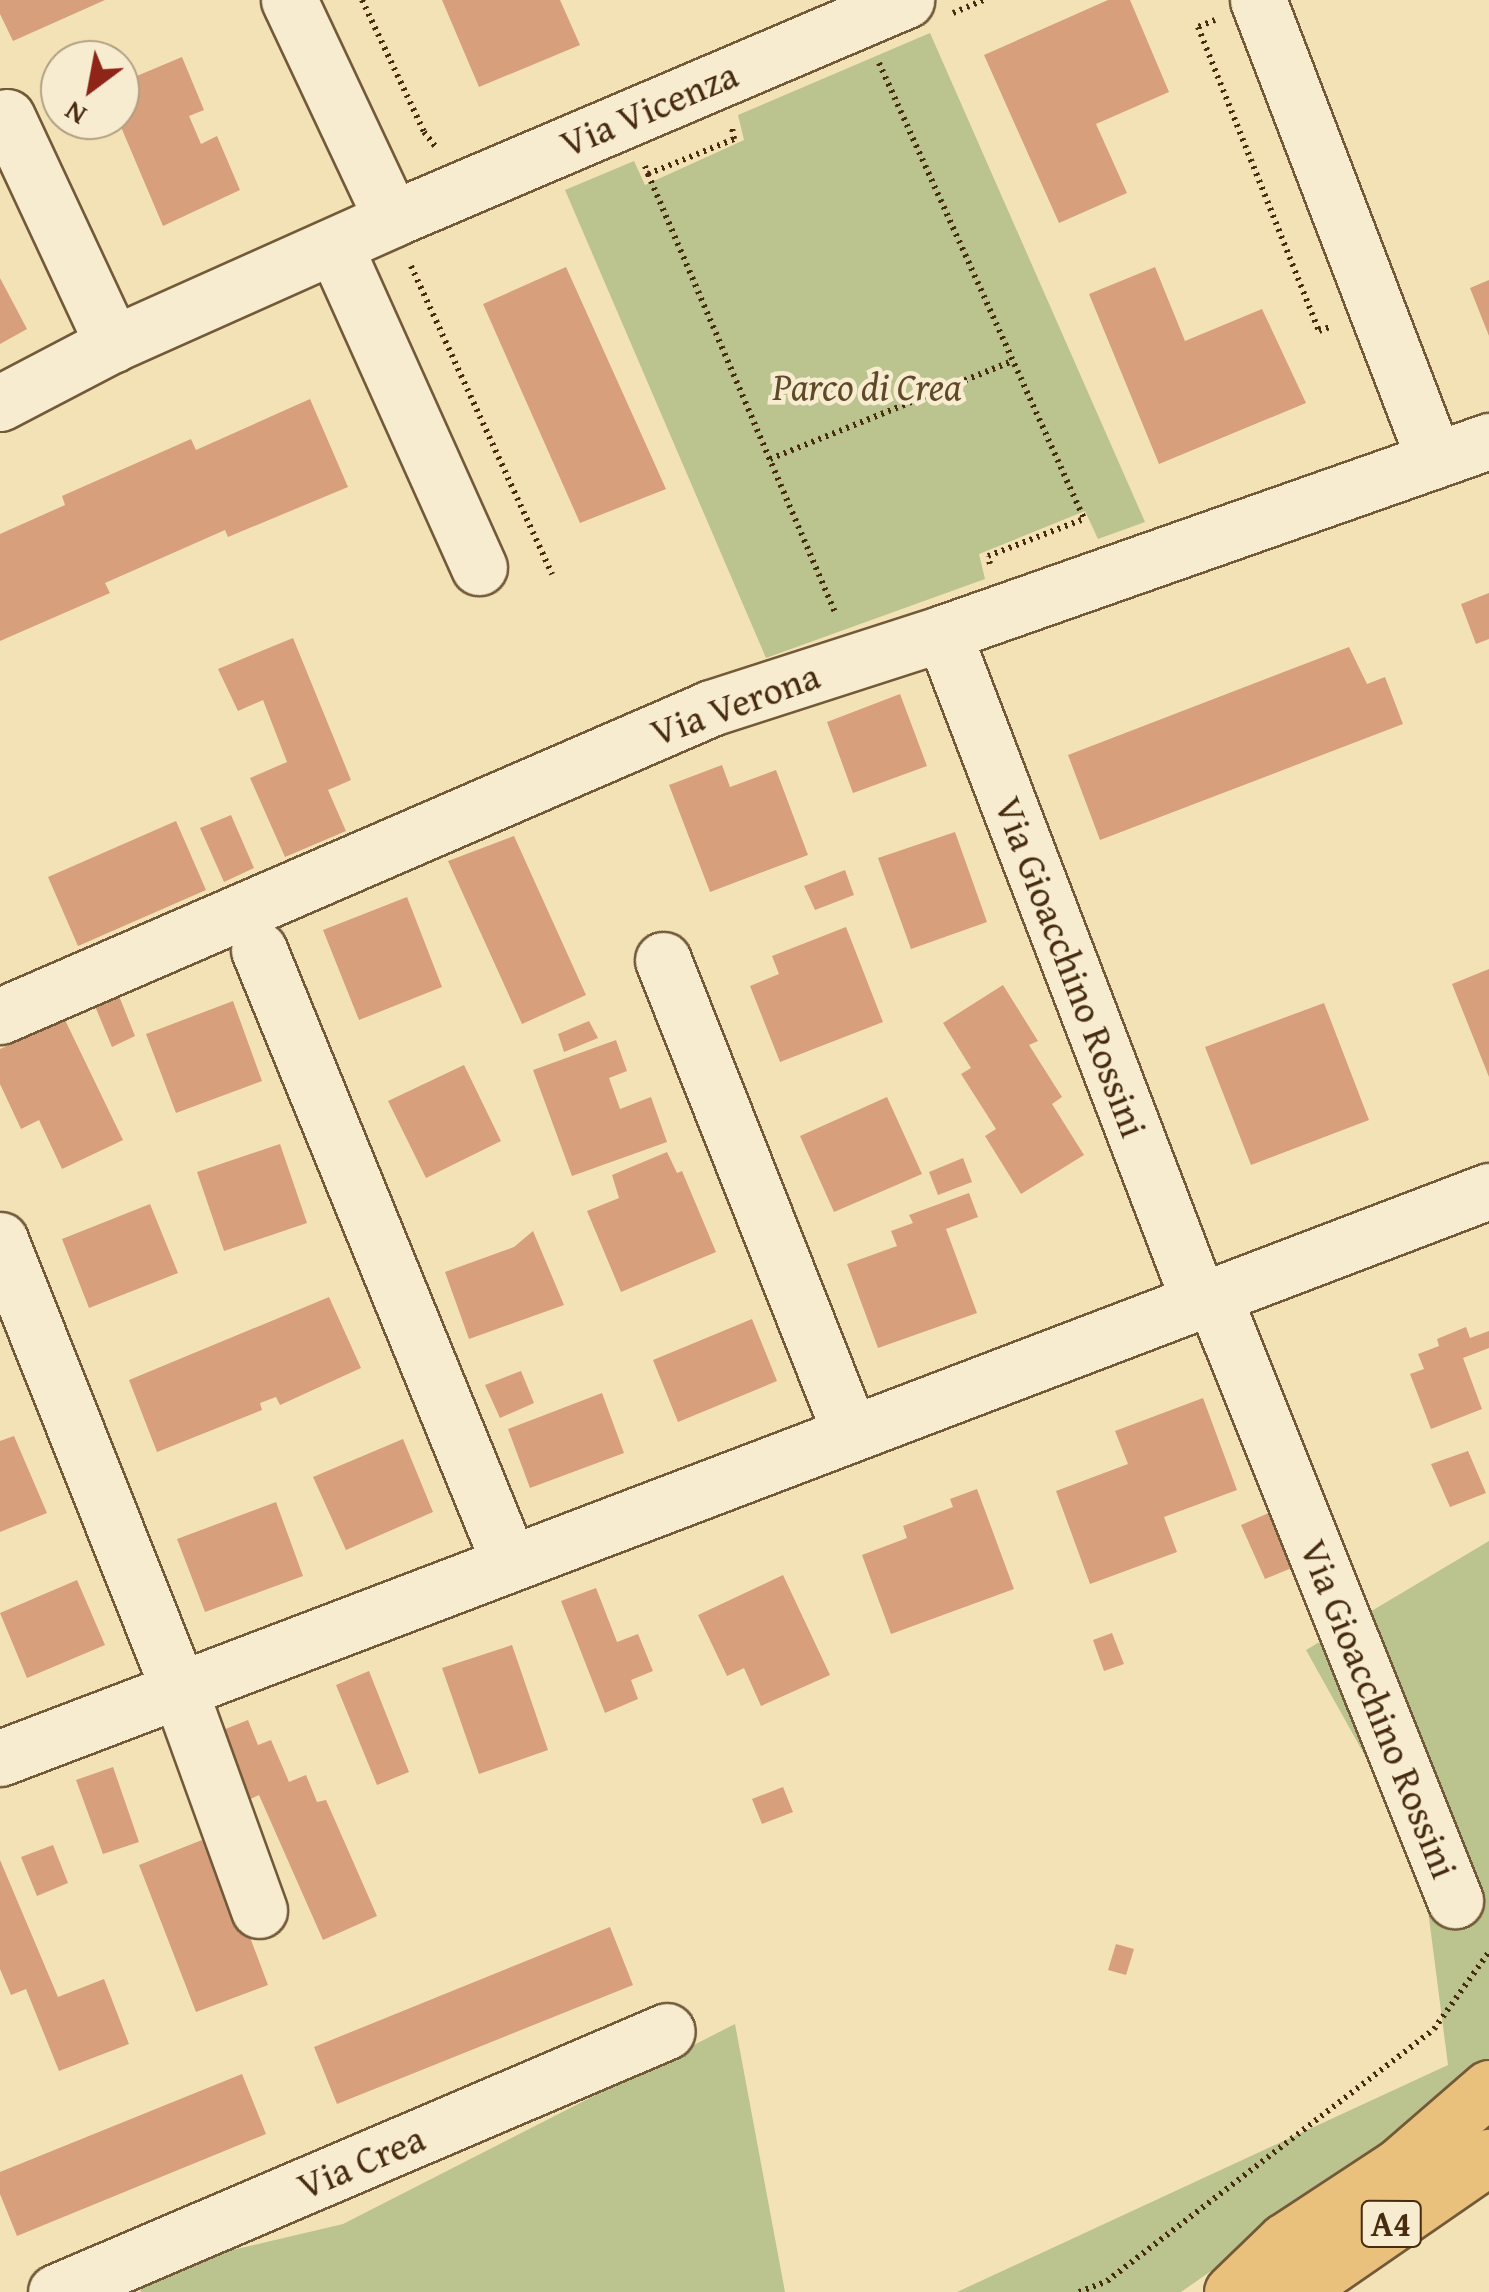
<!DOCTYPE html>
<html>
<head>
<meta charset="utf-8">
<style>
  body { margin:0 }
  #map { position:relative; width:1489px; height:2292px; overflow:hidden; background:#f4e2b7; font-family:"Gentium Book Plus",serif }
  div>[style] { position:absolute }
  .green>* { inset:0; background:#bbc38e }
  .building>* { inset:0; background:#d79f7c }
  .path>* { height:6px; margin-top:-3px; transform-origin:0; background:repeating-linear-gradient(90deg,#472c0f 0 2.5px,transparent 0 7.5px) }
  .roads { filter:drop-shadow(2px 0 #725a39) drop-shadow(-2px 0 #725a39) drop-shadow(0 2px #725a39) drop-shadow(0 -2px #725a39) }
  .street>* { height:55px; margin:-27.5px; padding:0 27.5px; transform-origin:27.5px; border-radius:27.5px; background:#f8ecd0 }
  .highway>* { height:55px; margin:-27.5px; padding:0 27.5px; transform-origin:27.5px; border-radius:27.5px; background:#eac17c }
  span { translate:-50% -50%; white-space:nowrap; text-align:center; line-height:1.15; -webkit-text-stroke:9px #f8ecd0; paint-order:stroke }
  .shield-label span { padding:2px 8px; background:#f8ecd0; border:2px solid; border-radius:8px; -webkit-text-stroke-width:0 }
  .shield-label { font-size:35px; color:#472c0f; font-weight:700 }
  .street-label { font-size:38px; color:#472c0f }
  .park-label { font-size:38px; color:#5e4a28; font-style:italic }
  .north { position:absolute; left:40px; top:40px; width:100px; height:100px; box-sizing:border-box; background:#f8ecd0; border:2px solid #b19f83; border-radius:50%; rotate:212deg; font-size:28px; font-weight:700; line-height:40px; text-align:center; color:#472c0f }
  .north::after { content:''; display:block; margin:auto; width:35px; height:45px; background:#8f2418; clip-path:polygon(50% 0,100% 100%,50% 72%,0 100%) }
</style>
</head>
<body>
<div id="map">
  <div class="green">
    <div style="clip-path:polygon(930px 33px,1145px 522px,1098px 539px,1085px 511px,979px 554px,985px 579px,766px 658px,565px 190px,634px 161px,645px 185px,744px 140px,738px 115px)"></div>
    <div style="clip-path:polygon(1489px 1541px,1489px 2066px,1353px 2172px,1181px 2292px,957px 2292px,1448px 2065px,1421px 1856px,1306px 1650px)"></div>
    <div style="clip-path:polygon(735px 2024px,785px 2292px,141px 2292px,135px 2273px,343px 2224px)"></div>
  </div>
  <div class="building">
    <div style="clip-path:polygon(0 0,105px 0,13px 41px,0 14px)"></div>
    <div style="clip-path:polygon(442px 0,560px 0,580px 45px,479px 87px)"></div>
    <div style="clip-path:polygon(1108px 0,1130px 0,1169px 92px,1096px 124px,1127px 193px,1059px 223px,984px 55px)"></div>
    <div style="clip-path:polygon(182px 57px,204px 110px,189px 116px,201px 144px,217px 136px,240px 190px,163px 226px,118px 120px,120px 83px)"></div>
    <div style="clip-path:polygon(566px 267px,666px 489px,580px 523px,483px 304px)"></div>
    <div style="clip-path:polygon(1155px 267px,1185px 341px,1262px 309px,1306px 403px,1159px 464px,1089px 294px)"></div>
    <div style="clip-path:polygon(0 278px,27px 329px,0 344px)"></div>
    <div style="clip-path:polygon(1489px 280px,1489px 336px,1470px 288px)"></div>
    <div style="clip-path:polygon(310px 399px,348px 487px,228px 537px,225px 530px,105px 583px,110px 593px,0 641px,0 534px,65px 505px,62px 496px,191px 439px,196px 450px)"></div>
    <div style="clip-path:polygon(1489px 593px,1489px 639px,1476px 644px,1461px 604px)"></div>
    <div style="clip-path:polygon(293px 638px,351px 780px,328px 790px,346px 831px,285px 857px,250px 778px,287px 762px,263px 700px,238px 711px,218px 669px)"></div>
    <div style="clip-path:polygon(1349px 647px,1367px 684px,1385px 677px,1403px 724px,1100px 840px,1068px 755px)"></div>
    <div style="clip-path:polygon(900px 694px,927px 766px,853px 793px,827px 722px)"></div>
    <div style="clip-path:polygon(722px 765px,730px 787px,776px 770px,808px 855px,710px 892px,669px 785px)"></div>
    <div style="clip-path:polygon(231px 815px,254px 868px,224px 882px,200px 828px)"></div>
    <div style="clip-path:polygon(176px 821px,206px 890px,78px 946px,48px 877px)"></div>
    <div style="clip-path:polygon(955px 832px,987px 922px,911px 949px,878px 858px)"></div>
    <div style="clip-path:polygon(514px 836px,586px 995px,522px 1024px,448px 861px)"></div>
    <div style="clip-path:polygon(845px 870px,854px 895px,815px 910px,804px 886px)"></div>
    <div style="clip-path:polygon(407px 897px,442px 987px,359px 1020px,323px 930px)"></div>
    <div style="clip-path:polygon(846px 927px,883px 1022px,780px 1062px,750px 986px,779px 974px,772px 956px)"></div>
    <div style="clip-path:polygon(1489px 969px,1489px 1077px,1452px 984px)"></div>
    <div style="clip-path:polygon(1003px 985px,1038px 1041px,1029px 1045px,1062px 1097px,1052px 1104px,1084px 1155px,1021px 1194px,985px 1136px,996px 1129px,961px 1074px,971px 1068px,943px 1023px)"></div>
    <div style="clip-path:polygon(119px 996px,135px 1036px,112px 1047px,95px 1006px)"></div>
    <div style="clip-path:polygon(233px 1001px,262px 1081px,176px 1113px,146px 1034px)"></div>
    <div style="clip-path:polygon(1324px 1003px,1369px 1120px,1251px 1165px,1205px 1047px)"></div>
    <div style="clip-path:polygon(65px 1020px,123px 1140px,62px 1169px,39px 1120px,21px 1129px,0 1084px,0 1049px)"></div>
    <div style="clip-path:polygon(589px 1021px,598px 1038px,564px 1052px,558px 1034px)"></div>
    <div style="clip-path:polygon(616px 1040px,627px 1071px,609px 1078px,620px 1109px,651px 1097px,667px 1142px,572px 1176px,533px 1070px)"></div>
    <div style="clip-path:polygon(464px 1065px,501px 1141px,426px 1178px,388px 1101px)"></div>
    <div style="clip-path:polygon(887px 1097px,922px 1174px,834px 1212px,800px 1136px)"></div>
    <div style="clip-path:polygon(280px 1144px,307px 1223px,224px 1251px,197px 1172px)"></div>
    <div style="clip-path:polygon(667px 1152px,677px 1173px,682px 1171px,716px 1252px,621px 1292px,587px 1211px,619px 1198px,612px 1175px)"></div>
    <div style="clip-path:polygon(963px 1158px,972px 1182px,938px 1195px,929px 1172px)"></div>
    <div style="clip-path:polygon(969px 1193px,978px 1217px,946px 1229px,977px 1313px,878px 1348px,847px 1264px,897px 1246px,891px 1231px,913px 1223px,909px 1215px)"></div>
    <div style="clip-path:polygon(150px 1204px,178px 1273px,89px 1308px,62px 1239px)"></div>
    <div style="clip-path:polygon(533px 1231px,564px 1305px,469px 1339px,445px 1272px,514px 1247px)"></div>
    <div style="clip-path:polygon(329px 1297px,361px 1368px,280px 1405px,276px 1397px,260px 1403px,262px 1410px,157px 1452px,129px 1380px)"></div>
    <div style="clip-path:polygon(752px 1319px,777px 1381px,678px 1422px,653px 1360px)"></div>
    <div style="clip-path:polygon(1466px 1327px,1470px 1338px,1489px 1331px,1489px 1348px,1463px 1358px,1482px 1409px,1431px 1429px,1410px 1374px,1424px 1369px,1418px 1354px,1439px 1346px,1437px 1339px)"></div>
    <div style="clip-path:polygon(521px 1371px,534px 1403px,500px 1418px,485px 1385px)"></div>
    <div style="clip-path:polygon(602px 1393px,624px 1453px,530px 1488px,508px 1429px)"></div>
    <div style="clip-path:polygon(1203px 1398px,1237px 1490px,1164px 1517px,1177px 1552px,1090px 1584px,1056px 1491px,1128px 1464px,1115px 1431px)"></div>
    <div style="clip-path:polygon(14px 1436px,47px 1513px,0 1532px,0 1441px)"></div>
    <div style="clip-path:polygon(403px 1439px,433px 1512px,346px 1550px,313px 1477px)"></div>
    <div style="clip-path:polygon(1468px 1451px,1486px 1493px,1450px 1507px,1431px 1464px)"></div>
    <div style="clip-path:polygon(977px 1489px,1014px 1589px,891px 1634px,862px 1555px,907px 1538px,903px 1526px,953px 1507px,950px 1499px)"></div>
    <div style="clip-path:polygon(276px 1502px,303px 1576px,205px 1612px,177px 1539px)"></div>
    <div style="clip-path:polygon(1271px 1512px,1294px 1567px,1265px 1579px,1241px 1525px)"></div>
    <div style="clip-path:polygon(783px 1575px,830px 1675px,761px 1706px,744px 1668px,727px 1676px,698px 1615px)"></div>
    <div style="clip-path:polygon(77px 1580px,105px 1645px,27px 1678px,0 1613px)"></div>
    <div style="clip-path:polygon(596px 1588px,617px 1642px,638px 1634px,653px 1671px,631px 1680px,638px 1699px,605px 1713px,561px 1601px)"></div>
    <div style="clip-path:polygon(1112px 1633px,1124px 1664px,1104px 1671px,1093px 1640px)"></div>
    <div style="clip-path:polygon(512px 1645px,548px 1750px,479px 1774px,442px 1668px)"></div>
    <div style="clip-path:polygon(369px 1671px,409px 1772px,377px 1785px,336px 1685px)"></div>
    <div style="clip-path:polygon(248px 1720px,258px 1745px,271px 1740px,289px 1782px,306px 1775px,317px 1802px,326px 1800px,377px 1916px,323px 1940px,259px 1795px,246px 1801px,218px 1732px)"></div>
    <div style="clip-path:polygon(113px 1767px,139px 1842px,103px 1854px,76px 1780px)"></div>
    <div style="clip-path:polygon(783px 1787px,793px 1812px,762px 1824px,752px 1799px)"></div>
    <div style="clip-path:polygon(202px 1840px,236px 1927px,245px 1924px,268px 1985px,196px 2012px,139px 1865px)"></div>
    <div style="clip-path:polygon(53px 1845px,68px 1883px,37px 1896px,21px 1857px)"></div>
    <div style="clip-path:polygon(0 1860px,58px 1997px,104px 1979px,129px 2044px,59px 2071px,26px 1989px,11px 1995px,0 1969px)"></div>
    <div style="clip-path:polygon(610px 1927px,633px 1985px,337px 2104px,314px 2047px)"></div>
    <div style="clip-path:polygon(1116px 1944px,1134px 1949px,1126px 1975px,1108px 1970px)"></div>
    <div style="clip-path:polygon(242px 2074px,266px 2134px,17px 2236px,0 2194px,0 2172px)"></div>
  </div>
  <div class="path">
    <div style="left:362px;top:0;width:146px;rotate:64.8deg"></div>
    <div style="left:424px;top:132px;width:18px;rotate:52deg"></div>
    <div style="left:953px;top:13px;width:34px;rotate:-23deg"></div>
    <div style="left:1215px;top:20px;width:18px;rotate:158deg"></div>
    <div style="left:1198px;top:27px;width:327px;rotate:68.3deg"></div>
    <div style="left:1319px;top:331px;width:12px;rotate:-20deg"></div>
    <div style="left:879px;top:63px;width:502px;rotate:65.78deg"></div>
    <div style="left:645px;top:166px;width:9px;rotate:69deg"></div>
    <div style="left:648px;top:174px;width:93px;rotate:-22.1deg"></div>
    <div style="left:734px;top:139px;width:11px;rotate:-100deg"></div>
    <div style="left:648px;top:174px;width:478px;rotate:66.9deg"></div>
    <div style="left:411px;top:266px;width:339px;rotate:65.4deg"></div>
    <div style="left:770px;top:459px;width:262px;rotate:-22deg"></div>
    <div style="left:990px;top:564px;width:8px;rotate:-104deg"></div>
    <div style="left:988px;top:556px;width:103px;rotate:-21.1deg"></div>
    <div style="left:1079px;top:2292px;width:30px;rotate:-21deg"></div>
    <div style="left:1107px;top:2281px;width:413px;rotate:-37.6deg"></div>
    <div style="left:1434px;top:2029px;width:95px;rotate:-54.5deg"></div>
  </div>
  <div class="roads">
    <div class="street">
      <div style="left:289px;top:0;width:242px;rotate:64.8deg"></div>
      <div style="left:1258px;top:0;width:493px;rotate:69deg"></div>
      <div style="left:7px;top:117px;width:251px;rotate:65deg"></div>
      <div style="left:335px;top:247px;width:351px;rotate:65.8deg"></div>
      <div style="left:0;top:403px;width:127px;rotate:-27.6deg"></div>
      <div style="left:113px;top:344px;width:306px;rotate:-24.1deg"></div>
      <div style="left:392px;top:219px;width:559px;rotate:-23.08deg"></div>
      <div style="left:943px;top:633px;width:715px;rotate:69.03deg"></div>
      <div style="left:259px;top:950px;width:663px;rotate:67.77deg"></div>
      <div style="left:663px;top:960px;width:508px;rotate:68.39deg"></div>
      <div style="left:0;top:1016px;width:775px;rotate:-23.42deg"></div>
      <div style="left:711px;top:708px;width:244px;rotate:-17.9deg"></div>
      <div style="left:943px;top:633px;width:579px;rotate:-19.37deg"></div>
      <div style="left:0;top:1240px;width:483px;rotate:68.3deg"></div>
      <div style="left:179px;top:1689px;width:235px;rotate:70.1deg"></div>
      <div style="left:1213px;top:1296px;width:651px;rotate:68.17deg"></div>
      <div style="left:0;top:1758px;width:1593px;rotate:-20.85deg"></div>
      <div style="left:56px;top:2292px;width:664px;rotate:-23.13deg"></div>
    </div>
    <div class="highway">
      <div style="left:1232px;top:2292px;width:74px;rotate:-43.9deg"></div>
      <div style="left:1285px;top:2241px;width:136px;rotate:-33.3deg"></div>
      <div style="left:1399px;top:2166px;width:119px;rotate:-40.9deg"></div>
      <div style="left:1293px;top:2292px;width:238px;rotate:-34.6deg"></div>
    </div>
  </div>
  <div class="shield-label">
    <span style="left:1391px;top:2224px">A4</span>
  </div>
  <div class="street-label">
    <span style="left:649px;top:109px;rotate:-23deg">Via Vicenza</span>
    <span style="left:735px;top:704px;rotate:-20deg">Via Verona</span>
    <span style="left:1071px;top:967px;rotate:69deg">Via Gioacchino Rossini</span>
    <span style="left:1379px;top:1709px;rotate:68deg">Via Gioacchino Rossini</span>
    <span style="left:361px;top:2162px;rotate:-23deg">Via Crea</span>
  </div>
  <div class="park-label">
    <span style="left:867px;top:387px">Parco di Crea</span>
  </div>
  <div class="north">N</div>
</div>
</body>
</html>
